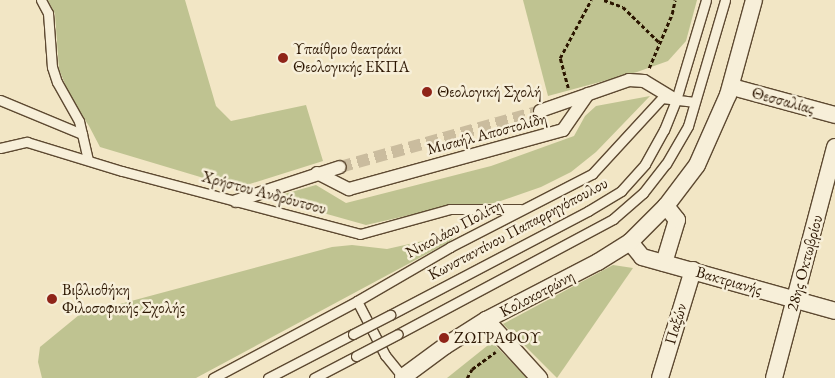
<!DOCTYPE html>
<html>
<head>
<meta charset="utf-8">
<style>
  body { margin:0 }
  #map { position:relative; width:835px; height:378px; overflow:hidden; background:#f2e6c5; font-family:"EB Garamond",serif }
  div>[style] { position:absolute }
  .green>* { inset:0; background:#bfc391 }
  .pedestrian-tunnel>* { height:12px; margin-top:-6px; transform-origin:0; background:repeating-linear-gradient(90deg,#cabc9e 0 12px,transparent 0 18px) }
  .path>* { height:2.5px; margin-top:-1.25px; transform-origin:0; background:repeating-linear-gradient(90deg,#2b1500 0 4px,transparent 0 6.5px) }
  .roads { filter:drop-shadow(1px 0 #5d4931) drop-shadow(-1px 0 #5d4931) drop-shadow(0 1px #5d4931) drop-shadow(0 -1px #5d4931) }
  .service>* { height:9px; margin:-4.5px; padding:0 4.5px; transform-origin:4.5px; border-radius:4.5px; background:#f7efd9 }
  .pedestrian>* { height:12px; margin:-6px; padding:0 6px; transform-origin:6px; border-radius:6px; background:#f7efd9 }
  .minor>* { height:16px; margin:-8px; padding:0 8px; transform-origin:8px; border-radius:8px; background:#f7efd9 }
  .bridges { filter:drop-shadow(1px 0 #5d4931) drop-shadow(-1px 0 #5d4931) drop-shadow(0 1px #5d4931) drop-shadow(0 -1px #5d4931) }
  .service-bridge>* { height:9px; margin:-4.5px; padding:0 4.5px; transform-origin:4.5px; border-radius:4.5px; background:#f7efd9 }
  .dots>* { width:14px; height:14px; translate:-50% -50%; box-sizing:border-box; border:2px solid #f7efd9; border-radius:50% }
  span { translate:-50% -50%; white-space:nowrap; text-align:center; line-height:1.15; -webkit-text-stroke:5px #f7efd9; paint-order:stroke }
  .poi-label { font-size:16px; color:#2b1500 }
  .left { translate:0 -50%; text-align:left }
  .street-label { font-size:16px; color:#2b1500 }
</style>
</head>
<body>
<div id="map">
  <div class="green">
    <div style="clip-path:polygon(48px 0,185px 0,216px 106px,231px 121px,306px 105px,323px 161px,237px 188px,100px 147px,89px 126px,70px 97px,59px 69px,55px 14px)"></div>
    <div style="clip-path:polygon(523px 0,697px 0,686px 41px,668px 61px,637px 72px,548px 96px)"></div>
    <div style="clip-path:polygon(650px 96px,596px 152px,571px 172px,541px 187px,495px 203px,445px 207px,366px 225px,270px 198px,316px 185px,346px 203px,491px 166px,574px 136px,585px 116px,596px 106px)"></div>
    <div style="clip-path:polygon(458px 233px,449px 242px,196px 378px,42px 378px,38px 362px,40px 347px,79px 315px,332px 247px,352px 245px,387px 249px)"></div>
    <div style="clip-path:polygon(613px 265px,633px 268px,557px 378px,503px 324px)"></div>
    <div style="clip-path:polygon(492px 342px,527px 378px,447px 378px)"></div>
  </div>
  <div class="pedestrian-tunnel">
    <div style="left:340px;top:167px;width:208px;rotate:-15.6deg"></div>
  </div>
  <div class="path">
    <div style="left:604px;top:0;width:20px;rotate:20deg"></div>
    <div style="left:623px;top:7px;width:50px;rotate:44.2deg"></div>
    <div style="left:649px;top:68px;width:59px;rotate:-66.9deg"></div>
    <div style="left:672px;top:14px;width:14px;rotate:-78deg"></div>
    <div style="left:568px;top:88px;width:31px;rotate:-105deg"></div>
    <div style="left:560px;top:58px;width:66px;rotate:-61.9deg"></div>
    <div style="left:467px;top:378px;width:10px;rotate:-61deg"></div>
    <div style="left:472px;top:369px;width:29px;rotate:-36deg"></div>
  </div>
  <div class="roads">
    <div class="service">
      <div style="left:41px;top:0;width:15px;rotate:62deg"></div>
      <div style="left:48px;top:13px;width:54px;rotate:85.8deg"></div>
      <div style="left:52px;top:67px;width:16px;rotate:72deg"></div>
      <div style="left:57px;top:82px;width:45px;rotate:60.6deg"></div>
      <div style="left:79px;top:121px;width:40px;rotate:77deg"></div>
      <div style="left:0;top:100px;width:89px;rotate:22.5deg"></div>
      <div style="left:0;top:148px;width:28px;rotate:-13deg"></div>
      <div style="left:27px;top:142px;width:99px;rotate:17deg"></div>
      <div style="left:122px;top:171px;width:246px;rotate:14.8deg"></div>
      <div style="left:360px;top:234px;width:93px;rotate:-15.5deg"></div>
      <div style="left:450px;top:209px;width:70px"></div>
      <div style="left:357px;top:301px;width:61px;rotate:62.6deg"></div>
      <div style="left:385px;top:355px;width:28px;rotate:51deg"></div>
      <div style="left:390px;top:315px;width:224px;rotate:-27.7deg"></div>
      <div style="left:588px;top:211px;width:39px;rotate:-31deg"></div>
      <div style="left:621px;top:191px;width:36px;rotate:-48deg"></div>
      <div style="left:645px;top:164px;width:39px;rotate:-61deg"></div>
      <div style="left:664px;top:130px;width:32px;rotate:-68deg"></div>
      <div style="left:676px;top:100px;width:104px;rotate:-73.3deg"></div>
      <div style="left:398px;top:334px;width:244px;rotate:-28.1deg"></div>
      <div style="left:613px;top:219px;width:40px;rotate:-41deg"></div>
      <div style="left:643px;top:193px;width:37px;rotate:-52deg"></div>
      <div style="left:666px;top:164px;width:44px;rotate:-59.9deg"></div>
      <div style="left:688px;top:126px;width:131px;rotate:-73.6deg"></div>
      <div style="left:213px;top:378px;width:163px;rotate:-28.1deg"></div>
      <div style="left:357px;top:301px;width:108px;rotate:-30.1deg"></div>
      <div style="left:450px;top:247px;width:160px;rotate:-27.2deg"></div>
      <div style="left:592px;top:174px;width:103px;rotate:-47.4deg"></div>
      <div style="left:662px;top:98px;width:31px;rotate:7deg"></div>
      <div style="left:268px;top:378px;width:96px;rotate:-27.4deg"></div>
      <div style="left:314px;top:378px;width:47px;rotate:-27.6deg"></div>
    </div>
    <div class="pedestrian">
      <div style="left:540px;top:111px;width:94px;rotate:-19.2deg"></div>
      <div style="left:629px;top:80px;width:15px;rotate:4deg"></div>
      <div style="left:644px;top:81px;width:37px;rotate:31deg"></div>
      <div style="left:317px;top:173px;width:36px;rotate:27deg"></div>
      <div style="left:349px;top:189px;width:222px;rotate:-15.4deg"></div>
      <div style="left:563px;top:130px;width:44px;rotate:-55.2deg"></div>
      <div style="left:236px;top:201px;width:109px;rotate:-18.1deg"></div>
    </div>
    <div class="minor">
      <div style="left:732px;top:87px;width:107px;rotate:15.2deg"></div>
      <div style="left:630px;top:242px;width:19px;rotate:51deg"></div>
      <div style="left:642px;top:257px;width:200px;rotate:15.6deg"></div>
      <div style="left:664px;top:263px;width:45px;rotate:-73.2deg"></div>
      <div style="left:677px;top:220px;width:18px;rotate:-128deg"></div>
      <div style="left:486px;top:320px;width:79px;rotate:47.6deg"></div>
      <div style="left:403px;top:377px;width:52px;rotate:-36.4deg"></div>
      <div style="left:445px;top:346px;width:49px;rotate:-32.4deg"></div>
      <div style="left:486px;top:320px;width:126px;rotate:-27.4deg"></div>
      <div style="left:598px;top:262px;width:38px;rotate:-32deg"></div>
      <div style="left:630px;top:242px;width:51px;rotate:-45deg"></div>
      <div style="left:666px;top:206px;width:51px;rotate:-52.9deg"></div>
      <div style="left:697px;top:165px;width:77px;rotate:-66.1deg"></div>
      <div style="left:728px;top:95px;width:98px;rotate:-74.7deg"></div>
      <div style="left:660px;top:378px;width:113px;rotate:-73deg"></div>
      <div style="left:774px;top:378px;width:239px;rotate:-75.2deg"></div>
    </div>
  </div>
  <div class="bridges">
    <div class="service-bridge">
      <div style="left:353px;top:334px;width:42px;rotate:-27.2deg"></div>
      <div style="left:356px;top:356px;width:47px;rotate:-27.6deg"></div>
    </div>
  </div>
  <div class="dots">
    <div style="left:283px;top:58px;background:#8f2418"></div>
    <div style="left:427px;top:92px;background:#8f2418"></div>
    <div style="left:52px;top:299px;background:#8f2418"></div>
    <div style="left:444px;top:338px;background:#8f2418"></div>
  </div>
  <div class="poi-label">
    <span class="left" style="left:293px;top:58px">Υπαίθριο θεατράκι<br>Θεολογικής ΕΚΠΑ</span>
    <span class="left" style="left:437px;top:92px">Θεολογική Σχολή</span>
    <span class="left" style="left:62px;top:299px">Βιβλιοθήκη<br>Φιλοσοφικής Σχολής</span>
    <span class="left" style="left:454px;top:338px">ΖΩΓΡΑΦΟΥ</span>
  </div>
  <div class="street-label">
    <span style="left:783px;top:101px;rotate:15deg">Θεσσαλίας</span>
    <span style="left:487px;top:134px;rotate:-15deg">Μισαήλ Αποστολίδη</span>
    <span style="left:264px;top:193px;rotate:15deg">Χρήστου Ανδρόυτσου</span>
    <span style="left:454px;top:229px;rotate:-28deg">Νικολάου Πολίτη</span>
    <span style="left:518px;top:229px;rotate:-28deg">Κωνσταντίνου Παπαρρηγόπουλου</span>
    <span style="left:805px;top:263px;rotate:-75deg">28ης Οκτωβρίου</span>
    <span style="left:729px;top:281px;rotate:16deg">Βακτριανής</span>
    <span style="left:537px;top:294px;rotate:-28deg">Κολοκοτρώνη</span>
    <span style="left:676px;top:324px;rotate:-73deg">Παξών</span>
  </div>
</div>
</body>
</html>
